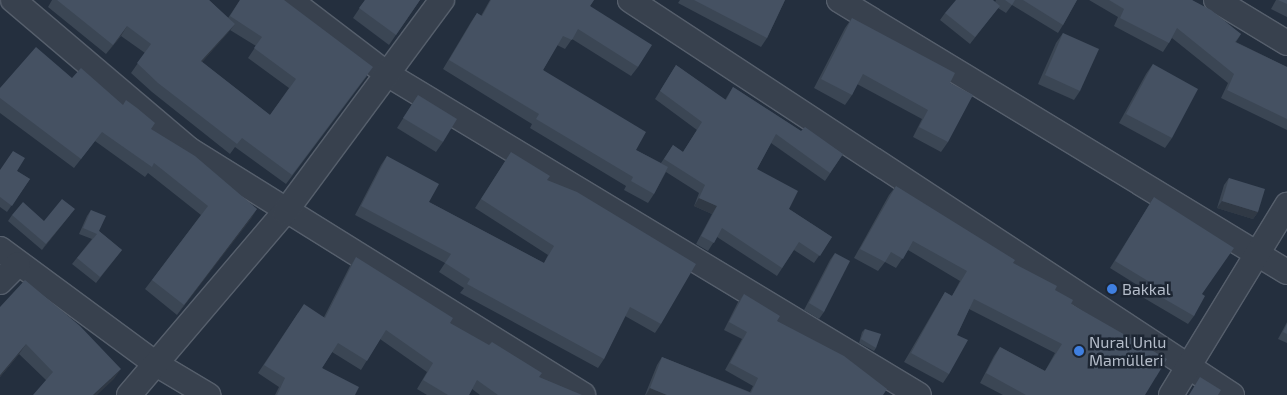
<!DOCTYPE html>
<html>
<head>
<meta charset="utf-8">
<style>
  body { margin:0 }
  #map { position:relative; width:1287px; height:395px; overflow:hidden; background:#242f3e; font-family:"Exo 2",sans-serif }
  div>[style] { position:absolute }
  .roads { filter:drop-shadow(1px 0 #565f6c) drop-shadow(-1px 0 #565f6c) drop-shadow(0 1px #565f6c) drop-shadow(0 -1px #565f6c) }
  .minor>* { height:24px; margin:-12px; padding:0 12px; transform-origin:12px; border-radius:12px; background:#38414e }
  .wall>* { inset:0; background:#3b4654 }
  .shaded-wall>* { inset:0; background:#303945 }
  .building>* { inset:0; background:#455162 }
  .dots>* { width:14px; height:14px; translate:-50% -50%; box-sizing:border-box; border:2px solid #1d2633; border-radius:50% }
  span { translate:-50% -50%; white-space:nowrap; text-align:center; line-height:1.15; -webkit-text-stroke:5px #1d2633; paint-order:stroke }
  .poi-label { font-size:16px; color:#b4bcc9 }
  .left { translate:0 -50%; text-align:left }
</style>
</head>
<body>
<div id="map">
  <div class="roads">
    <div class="minor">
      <div style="left:13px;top:0;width:232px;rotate:40.3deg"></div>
      <div style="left:190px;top:150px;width:463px;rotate:31.9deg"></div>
      <div style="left:290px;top:0;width:122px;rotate:37.3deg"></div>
      <div style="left:387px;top:74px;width:621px;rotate:31.11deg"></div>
      <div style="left:630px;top:0;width:720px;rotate:33.27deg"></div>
      <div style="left:839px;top:0;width:524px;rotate:31.26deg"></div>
      <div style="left:1216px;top:0;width:83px;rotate:31.2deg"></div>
      <div style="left:0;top:249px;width:194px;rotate:36.4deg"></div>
      <div style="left:156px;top:364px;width:61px;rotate:30.8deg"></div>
      <div style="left:0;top:282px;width:25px;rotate:-45deg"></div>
      <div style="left:129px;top:395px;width:240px;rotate:-49.6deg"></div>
      <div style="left:285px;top:212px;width:264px;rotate:-53.5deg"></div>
      <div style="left:1171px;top:395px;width:223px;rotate:-58.6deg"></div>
    </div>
  </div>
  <div class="wall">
    <div style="clip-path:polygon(evenodd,52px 0,209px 0,228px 18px,240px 0,284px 0,367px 76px,286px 184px,235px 147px,230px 154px,152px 92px,131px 73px,145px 53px,121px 36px,106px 54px,48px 7px,52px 0,230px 30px,256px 46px,248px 58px,289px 88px,270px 115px,202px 62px,230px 30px)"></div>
    <div style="clip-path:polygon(365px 0,420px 0,389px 45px,353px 18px)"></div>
    <div style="clip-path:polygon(490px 0,594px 0,590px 6px,638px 67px,631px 76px,572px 39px,565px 49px,557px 45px,543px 70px,636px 150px,661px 163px,673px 145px,683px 152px,697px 130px,655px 99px,676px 65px,725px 100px,733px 87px,801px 131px,843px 154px,825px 181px,771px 143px,757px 169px,789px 209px,832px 237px,814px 263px,794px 250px,777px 276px,717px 237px,708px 251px,696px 244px,712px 214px,694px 206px,699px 193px,666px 172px,654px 194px,648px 203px,624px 190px,626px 186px,530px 128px,532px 124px,443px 69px,471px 22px,477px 13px,481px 16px)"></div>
    <div style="clip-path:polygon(680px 0,785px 0,767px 38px,761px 47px,678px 3px)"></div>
    <div style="clip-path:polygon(996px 0,1077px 0,1063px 25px,1058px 33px,1012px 5px,1006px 13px,998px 8px,970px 44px,940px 20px,945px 13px,995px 2px)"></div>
    <div style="clip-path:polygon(1089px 0,1192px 0,1241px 34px,1236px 42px,1287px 67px,1287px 130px,1221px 98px,1228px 83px,1172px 38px,1163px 52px,1114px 26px,1118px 17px)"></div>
    <div style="clip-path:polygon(1276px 0,1287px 0,1287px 17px,1271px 9px)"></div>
    <div style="clip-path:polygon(852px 18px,950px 83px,948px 142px,941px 152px,913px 137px,922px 119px,857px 84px,852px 95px,845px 105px,814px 88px,845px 28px)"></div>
    <div style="clip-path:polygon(1063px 33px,1080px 91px,1074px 100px,1038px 84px,1056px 43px)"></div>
    <div style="clip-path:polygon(1153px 64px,1172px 138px,1165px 148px,1119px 123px,1146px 74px)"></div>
    <div style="clip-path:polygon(72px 78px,151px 129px,257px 209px,177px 315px,145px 289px,201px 215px,148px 173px,145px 177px,95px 141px,74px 168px,0 113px,0 88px)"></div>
    <div style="clip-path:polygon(418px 95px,443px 142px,436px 152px,397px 128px)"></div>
    <div style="clip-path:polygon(511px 152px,547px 180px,661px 324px,655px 333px,625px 316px,604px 359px,598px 368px,460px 293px,464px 288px,439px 272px,445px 263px,355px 215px,381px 165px,387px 156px,429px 202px,544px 263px,548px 255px,475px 208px)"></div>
    <div style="clip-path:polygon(0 170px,17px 171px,30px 179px,7px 212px,0 207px)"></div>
    <div style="clip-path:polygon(1229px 178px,1258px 212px,1253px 219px,1217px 208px,1224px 185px)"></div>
    <div style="clip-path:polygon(896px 186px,1055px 290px,1071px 304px,1145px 395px,1003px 395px,980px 383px,994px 356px,1000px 347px,1045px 371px,1055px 353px,969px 309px,957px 335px,949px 374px,943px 383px,904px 362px,939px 302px,945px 292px,952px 296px,960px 281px,908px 250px,896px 268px,885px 262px,878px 271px,854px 258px,889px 195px)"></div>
    <div style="clip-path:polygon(1154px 197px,1202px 294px,1194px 316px,1188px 324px,1139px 295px,1142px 288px,1110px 268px)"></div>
    <div style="clip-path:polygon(91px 210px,99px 231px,122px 250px,96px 283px,72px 264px,92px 239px,79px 234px,87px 216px)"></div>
    <div style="clip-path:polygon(12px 215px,44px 221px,70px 215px,42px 250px,8px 221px)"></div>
    <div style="clip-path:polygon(835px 253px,824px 312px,819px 319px,804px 310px,830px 260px)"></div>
    <div style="clip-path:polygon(356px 257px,450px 323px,539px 377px,582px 395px,480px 395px,472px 389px,469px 395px,427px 395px,417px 389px,427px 372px,380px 339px,361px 370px,332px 352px,322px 368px,355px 395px,275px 395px,279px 387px,258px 373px,298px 313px,324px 317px,350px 266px)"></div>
    <div style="clip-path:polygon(744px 294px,777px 321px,883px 395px,645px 395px,657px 365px,662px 357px,750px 392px,753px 386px,725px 370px,742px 339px,724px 330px,738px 302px)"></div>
    <div style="clip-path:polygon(0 307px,114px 379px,46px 380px,19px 354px,0 377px)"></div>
    <div style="clip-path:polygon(1287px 322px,1287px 343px,1278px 339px)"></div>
    <div style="clip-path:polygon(865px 329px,876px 348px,874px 351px,859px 343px,862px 332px)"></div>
  </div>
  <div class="shaded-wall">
    <div style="clip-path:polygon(235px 24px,228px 33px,195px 70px,201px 61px)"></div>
    <div style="clip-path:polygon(127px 26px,121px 36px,106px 54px,113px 45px)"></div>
    <div style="clip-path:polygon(699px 198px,717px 206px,712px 214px,694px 206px)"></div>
    <div style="clip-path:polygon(1222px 201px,1258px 212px,1253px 219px,1217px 208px)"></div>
    <div style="clip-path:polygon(75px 209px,70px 215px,42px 250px,46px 244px)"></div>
    <div style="clip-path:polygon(257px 209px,251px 219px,177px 315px,184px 305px)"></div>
    <div style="clip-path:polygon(26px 344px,19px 354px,0 377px,0 375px)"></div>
    <div style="clip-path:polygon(121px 369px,114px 379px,97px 395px,93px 395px)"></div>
    <div style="clip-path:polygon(650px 388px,667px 395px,646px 395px)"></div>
  </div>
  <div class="building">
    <div style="clip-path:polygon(57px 0,209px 0,235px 24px,201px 61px,270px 115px,296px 79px,254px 48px,262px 37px,230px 16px,240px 0,284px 0,373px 67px,292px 175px,242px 138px,237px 144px,158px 83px,137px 63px,151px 44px,127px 26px,113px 45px)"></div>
    <div style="clip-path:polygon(365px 0,420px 0,396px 35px,359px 8px)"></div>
    <div style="clip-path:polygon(491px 0,594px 0,590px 6px,652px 45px,638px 67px,578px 29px,572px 40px,563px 36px,543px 70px,646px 132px,636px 150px,668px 167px,654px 194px,631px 181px,633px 177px,536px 119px,539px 114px,449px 60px,477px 13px,482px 16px)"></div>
    <div style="clip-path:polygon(694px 0,785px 0,767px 38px)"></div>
    <div style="clip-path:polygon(956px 0,993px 0,1000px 6px,975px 37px,945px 13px)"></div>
    <div style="clip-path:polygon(1005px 0,1015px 0,1012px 5px)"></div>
    <div style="clip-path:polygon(1023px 0,1077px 0,1063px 25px)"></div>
    <div style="clip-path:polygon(1109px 0,1192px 0,1211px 10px,1241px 34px,1235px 42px,1287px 67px,1287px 119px,1227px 90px,1234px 74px,1177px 28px,1169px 43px,1120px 18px,1124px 9px)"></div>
    <div style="clip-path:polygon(1278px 0,1287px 0,1287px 4px)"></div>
    <div style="clip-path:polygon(852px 18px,955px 73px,950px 83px,973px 95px,948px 142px,919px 127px,928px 110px,863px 74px,852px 95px,821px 79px)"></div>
    <div style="clip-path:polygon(1063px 33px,1099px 49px,1080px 91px,1045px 75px)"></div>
    <div style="clip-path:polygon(36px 47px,72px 78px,81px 68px,123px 105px,126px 100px,137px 108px,155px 123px,151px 129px,195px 156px,257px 209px,184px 305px,152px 280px,208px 206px,154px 163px,152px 167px,102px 132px,81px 159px,0 98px,0 88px)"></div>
    <div style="clip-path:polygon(1153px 64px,1198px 89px,1172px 138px,1126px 114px)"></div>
    <div style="clip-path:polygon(676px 65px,726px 100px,733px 87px,801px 131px,805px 127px,843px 154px,830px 173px,776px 134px,757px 169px,798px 191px,789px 209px,832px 237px,820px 256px,799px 242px,782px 268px,722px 228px,714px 243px,701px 236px,717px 206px,699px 198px,705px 185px,664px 159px,673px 145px,683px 152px,702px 122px,660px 91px)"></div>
    <div style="clip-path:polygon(418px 95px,457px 119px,443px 142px,403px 118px)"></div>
    <div style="clip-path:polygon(13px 151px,25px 158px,17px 171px,30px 179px,12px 206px,0 197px,0 170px)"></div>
    <div style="clip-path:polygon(511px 152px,550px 176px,547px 180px,577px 192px,696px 264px,661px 324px,630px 307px,604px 359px,467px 284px,470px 279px,445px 263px,451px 254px,361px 206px,387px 156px,439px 184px,429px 202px,544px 263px,554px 246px,481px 199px)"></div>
    <div style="clip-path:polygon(1229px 178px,1265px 189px,1258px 212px,1222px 201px)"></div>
    <div style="clip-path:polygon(896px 186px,1015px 260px,1013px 263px,1057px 286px,1055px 290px,1073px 300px,1071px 304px,1167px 359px,1145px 395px,1026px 395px,986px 373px,1000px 347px,1045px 371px,1062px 344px,974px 299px,957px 335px,968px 340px,949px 374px,911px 353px,945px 292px,952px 296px,967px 271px,913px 241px,903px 259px,891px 252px,885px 262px,860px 249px)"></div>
    <div style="clip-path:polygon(1154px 197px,1234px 248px,1202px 294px,1205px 296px,1194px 316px,1144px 287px,1148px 281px,1115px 261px)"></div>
    <div style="clip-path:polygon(62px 199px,75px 209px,46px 244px,12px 215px,23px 202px,44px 221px)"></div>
    <div style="clip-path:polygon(91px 210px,106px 216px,99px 231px,122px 250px,100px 277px,77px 258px,97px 234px,83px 228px)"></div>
    <div style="clip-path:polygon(835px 253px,850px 261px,824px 312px,809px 303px)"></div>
    <div style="clip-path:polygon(356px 257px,453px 318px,450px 323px,489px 345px,492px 342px,542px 373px,539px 377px,582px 395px,498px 395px,477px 380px,469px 395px,448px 395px,423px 380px,433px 363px,386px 330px,367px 361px,338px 343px,322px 368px,359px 387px,355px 395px,277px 395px,285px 378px,264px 365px,304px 304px,325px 318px)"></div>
    <div style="clip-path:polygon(25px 280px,80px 326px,121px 369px,93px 395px,33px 395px,53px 372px,26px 344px,0 375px,0 307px)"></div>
    <div style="clip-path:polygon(744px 294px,780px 316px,777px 321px,844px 356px,887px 389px,883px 395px,667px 395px,650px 388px,662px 357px,751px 393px,758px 378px,730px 363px,747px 332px,729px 322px)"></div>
    <div style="clip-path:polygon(1287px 324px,1287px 334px,1283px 332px)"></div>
    <div style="clip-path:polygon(865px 329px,881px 334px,876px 348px,861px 339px)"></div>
    <div style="clip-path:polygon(1200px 377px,1221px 390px,1218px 395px,1189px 395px)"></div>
  </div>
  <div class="dots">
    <div style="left:1112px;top:289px;background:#3f7fe0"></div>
    <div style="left:1079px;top:351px;background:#3f7fe0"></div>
  </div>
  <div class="poi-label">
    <span class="left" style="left:1122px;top:289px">Bakkal</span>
    <span class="left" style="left:1089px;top:351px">Nural Unlu<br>Mamülleri</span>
  </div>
</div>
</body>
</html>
